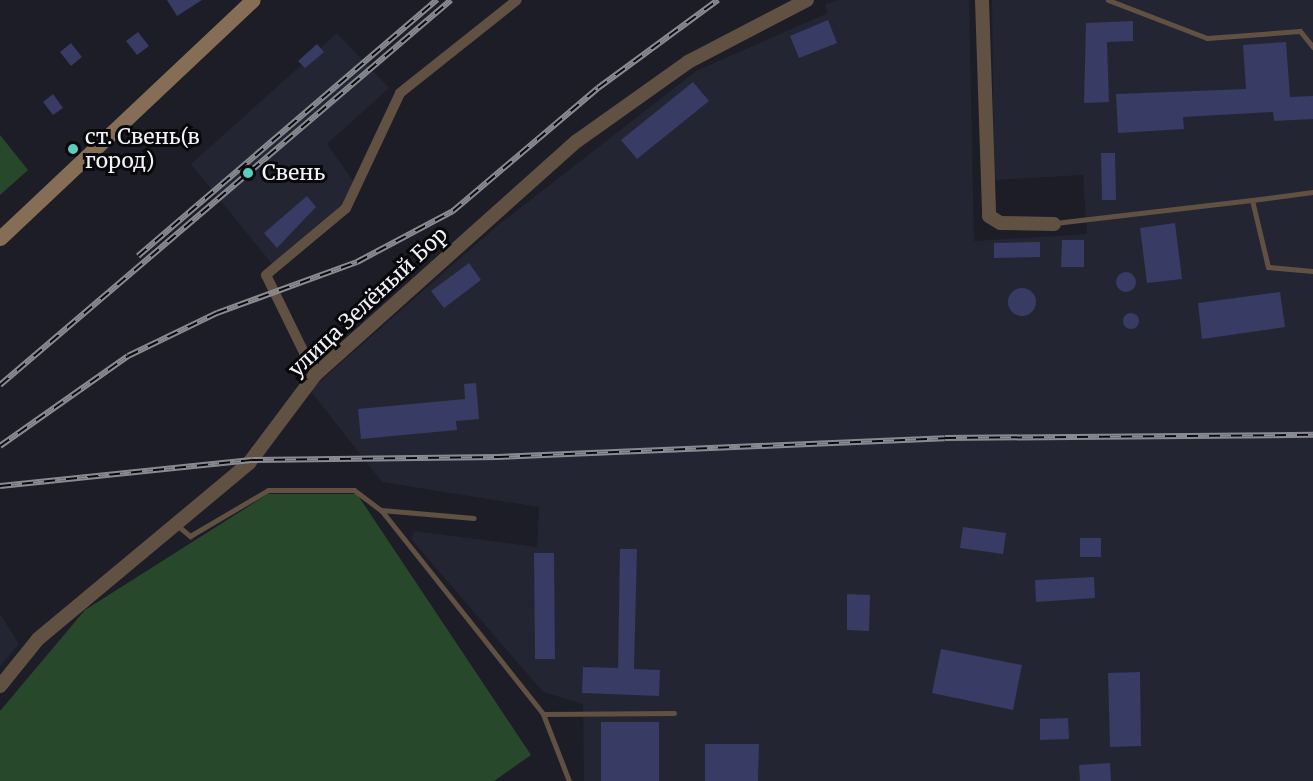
<!DOCTYPE html>
<html>
<head>
<meta charset="utf-8">
<style>
  body { margin:0 }
  #map { position:relative; width:1313px; height:781px; overflow:hidden; background:#1c1d26; font-family:Merriweather,serif }
  div>[style] { position:absolute }
  .built>* { inset:0; background:#232533 }
  .green>* { inset:0; background:#28482c }
  .building>* { inset:0; background:#383b63 }
  .round { border-radius:50% }
  .service>* { height:5px; margin:-2.5px; padding:0 2.5px; transform-origin:2.5px; border-radius:2.5px; background:#605142 }
  .minor>* { height:10px; margin:-5px; padding:0 5px; transform-origin:5px; border-radius:5px; background:#605142 }
  .tertiary>* { height:14px; margin:-7px; padding:0 7px; transform-origin:7px; border-radius:7px; background:#605142 }
  .secondary>* { height:15px; margin:-7.5px; padding:0 7.5px; transform-origin:7.5px; border-radius:7.5px; background:#866d55 }
  .rail>* { height:6px; margin-top:-3px; transform-origin:0; background:repeating-linear-gradient(90deg,#08080b 0 11px,#8a8b92 0 22px); box-sizing:border-box; border-block:2px solid #8a8b92 }
  .dots>* { width:16px; height:16px; translate:-50% -50%; box-sizing:border-box; border:3px solid #08080b; border-radius:50% }
  span { translate:-50% -50%; white-space:nowrap; text-align:center; line-height:1.15; -webkit-text-stroke:6px #08080b; paint-order:stroke }
  .poi-label { font-size:21px; color:#f2f3f9 }
  .left { translate:0 -50%; text-align:left }
  .street-label { font-size:21px; color:#f2f3f9 }
</style>
</head>
<body>
<div id="map">
  <div class="built">
    <div style="clip-path:polygon(839px 0,969px 0,974px 241px,1087px 234px,1083px 175px,994px 180px,992px 0,1313px 0,1313px 781px,584px 781px,583px 704px,543px 692px,411px 539px,414px 531px,537px 547px,539px 507px,382px 482px,310px 390px,497px 226px,696px 71px,828px 13px,825px 4px)"></div>
    <div style="clip-path:polygon(337px 33px,389px 88px,327px 144px,360px 191px,272px 264px,191px 164px)"></div>
    <div style="clip-path:polygon(0 614px,19px 644px,0 666px)"></div>
  </div>
  <div class="green">
    <div style="clip-path:polygon(0 135px,28px 170px,0 195px)"></div>
    <div style="clip-path:polygon(268px 494px,357px 494px,531px 755px,494px 781px,0 781px,0 711px,85px 610px)"></div>
  </div>
  <div class="building">
    <div style="clip-path:polygon(167px 0,202px 0,177px 16px)"></div>
    <div style="clip-path:polygon(828px 20px,837px 43px,799px 58px,790px 36px)"></div>
    <div style="clip-path:polygon(1133px 21px,1133px 41px,1107px 42px,1109px 102px,1084px 103px,1086px 23px)"></div>
    <div style="clip-path:polygon(138px 32px,149px 46px,137px 55px,126px 41px)"></div>
    <div style="clip-path:polygon(1286px 42px,1290px 97px,1313px 96px,1313px 119px,1274px 121px,1273px 112px,1183px 117px,1184px 129px,1118px 133px,1116px 94px,1246px 89px,1243px 45px)"></div>
    <div style="clip-path:polygon(71px 43px,82px 57px,71px 66px,60px 52px)"></div>
    <div style="clip-path:polygon(317px 44px,324px 52px,305px 68px,298px 61px)"></div>
    <div style="clip-path:polygon(693px 82px,709px 101px,637px 159px,621px 140px)"></div>
    <div style="clip-path:polygon(53px 94px,63px 108px,53px 115px,43px 102px)"></div>
    <div style="clip-path:polygon(1101px 153px,1115px 153px,1116px 200px,1102px 200px)"></div>
    <div style="clip-path:polygon(307px 196px,316px 207px,277px 248px,264px 233px)"></div>
    <div style="clip-path:polygon(1175px 223px,1182px 279px,1147px 283px,1140px 228px)"></div>
    <div style="clip-path:polygon(1062px 240px,1084px 240px,1084px 267px,1061px 267px)"></div>
    <div style="clip-path:polygon(1040px 242px,1040px 257px,994px 258px,994px 243px)"></div>
    <div style="clip-path:polygon(469px 263px,481px 280px,444px 308px,431px 291px)"></div>
    <div class="round" style="left:1116px;top:272px;width:20px;height:20px"></div>
    <div class="round" style="left:1008px;top:288px;width:28px;height:28px"></div>
    <div style="clip-path:polygon(1280px 292px,1285px 327px,1202px 339px,1198px 303px)"></div>
    <div class="round" style="left:1123px;top:313px;width:16px;height:16px"></div>
    <div style="clip-path:polygon(476px 383px,479px 419px,456px 421px,457px 430px,361px 439px,358px 409px,465px 399px,464px 384px)"></div>
    <div style="clip-path:polygon(963px 527px,1006px 533px,1003px 554px,960px 548px)"></div>
    <div style="clip-path:polygon(1080px 538px,1101px 538px,1101px 557px,1080px 557px)"></div>
    <div style="clip-path:polygon(620px 549px,637px 549px,634px 669px,660px 670px,659px 696px,582px 693px,583px 667px,618px 668px)"></div>
    <div style="clip-path:polygon(534px 553px,554px 553px,555px 659px,535px 659px)"></div>
    <div style="clip-path:polygon(1094px 577px,1095px 598px,1036px 602px,1035px 580px)"></div>
    <div style="clip-path:polygon(847px 594px,870px 595px,869px 631px,847px 630px)"></div>
    <div style="clip-path:polygon(941px 649px,1022px 665px,1013px 710px,932px 693px)"></div>
    <div style="clip-path:polygon(1140px 672px,1141px 746px,1110px 747px,1108px 673px)"></div>
    <div style="clip-path:polygon(1068px 718px,1069px 739px,1040px 740px,1040px 719px)"></div>
    <div style="clip-path:polygon(601px 722px,659px 722px,659px 781px,601px 781px)"></div>
    <div style="clip-path:polygon(705px 744px,759px 744px,758px 781px,705px 781px)"></div>
    <div style="clip-path:polygon(1110px 763px,1111px 781px,1080px 781px,1079px 765px)"></div>
  </div>
  <div class="service">
    <div style="left:1108px;top:0;width:106px;rotate:21deg"></div>
    <div style="left:1207px;top:38px;width:93px;rotate:-4.3deg"></div>
    <div style="left:1300px;top:31px;width:21px;rotate:51deg"></div>
    <div style="left:1252px;top:200px;width:62px;rotate:-7.5deg"></div>
    <div style="left:1055px;top:223px;width:198px;rotate:-6.7deg"></div>
    <div style="left:1252px;top:200px;width:69px;rotate:76.6deg"></div>
    <div style="left:1268px;top:267px;width:45px;rotate:5.1deg"></div>
    <div style="left:381px;top:510px;width:93px;rotate:4.9deg"></div>
    <div style="left:178px;top:526px;width:16px;rotate:40deg"></div>
    <div style="left:190px;top:536px;width:91px;rotate:-30.5deg"></div>
    <div style="left:268px;top:490px;width:86px"></div>
    <div style="left:354px;top:490px;width:34px;rotate:37deg"></div>
    <div style="left:381px;top:510px;width:260px;rotate:51.5deg"></div>
    <div style="left:543px;top:714px;width:72px;rotate:68.8deg"></div>
    <div style="left:543px;top:714px;width:131px;rotate:-0.4deg"></div>
  </div>
  <div class="minor">
    <div style="left:315px;top:375px;width:111px;rotate:-116.1deg"></div>
    <div style="left:266px;top:275px;width:104px;rotate:-39.9deg"></div>
    <div style="left:346px;top:208px;width:127px;rotate:-64.8deg"></div>
    <div style="left:400px;top:93px;width:149px;rotate:-38.5deg"></div>
  </div>
  <div class="tertiary">
    <div style="left:982px;top:0;width:216px;rotate:88.1deg"></div>
    <div style="left:989px;top:216px;width:13px;rotate:32deg"></div>
    <div style="left:1000px;top:223px;width:54px;rotate:1.1deg"></div>
    <div style="left:0;top:686px;width:60px;rotate:-51deg"></div>
    <div style="left:38px;top:639px;width:275px;rotate:-39.8deg"></div>
    <div style="left:249px;top:463px;width:110px;rotate:-53.1deg"></div>
    <div style="left:315px;top:375px;width:351px;rotate:-41.8deg"></div>
    <div style="left:577px;top:141px;width:136px;rotate:-35.4deg"></div>
    <div style="left:688px;top:62px;width:134px;rotate:-27.5deg"></div>
  </div>
  <div class="secondary">
    <div style="left:0;top:238px;width:347px;rotate:-43.3deg"></div>
  </div>
  <div class="rail">
    <div style="left:138px;top:256px;width:394px;rotate:-40.6deg"></div>
    <div style="left:0;top:385px;width:593px;rotate:-40.49deg"></div>
    <div style="left:0;top:446px;width:156px;rotate:-35.1deg"></div>
    <div style="left:128px;top:356px;width:99px;rotate:-25.8deg"></div>
    <div style="left:217px;top:313px;width:149px;rotate:-20deg"></div>
    <div style="left:357px;top:262px;width:109px;rotate:-28deg"></div>
    <div style="left:453px;top:211px;width:190px;rotate:-40.3deg"></div>
    <div style="left:598px;top:88px;width:149px;rotate:-36.3deg"></div>
    <div style="left:0;top:486px;width:253px;rotate:-5.9deg"></div>
    <div style="left:252px;top:460px;width:246px;rotate:-0.7deg"></div>
    <div style="left:498px;top:457px;width:447px;rotate:-2.4deg"></div>
    <div style="left:945px;top:438px;width:368px;rotate:-0.5deg"></div>
  </div>
  <div class="dots">
    <div style="left:73px;top:149px;background:#59cebe"></div>
    <div style="left:248px;top:173px;background:#59cebe"></div>
  </div>
  <div class="poi-label">
    <span class="left" style="left:85px;top:149px">ст. Свень(в<br>город)</span>
    <span class="left" style="left:262px;top:173px">Свень</span>
  </div>
  <div class="street-label">
    <span style="left:368px;top:302px;rotate:-43deg">улица Зелёный Бор</span>
  </div>
</div>
</body>
</html>
